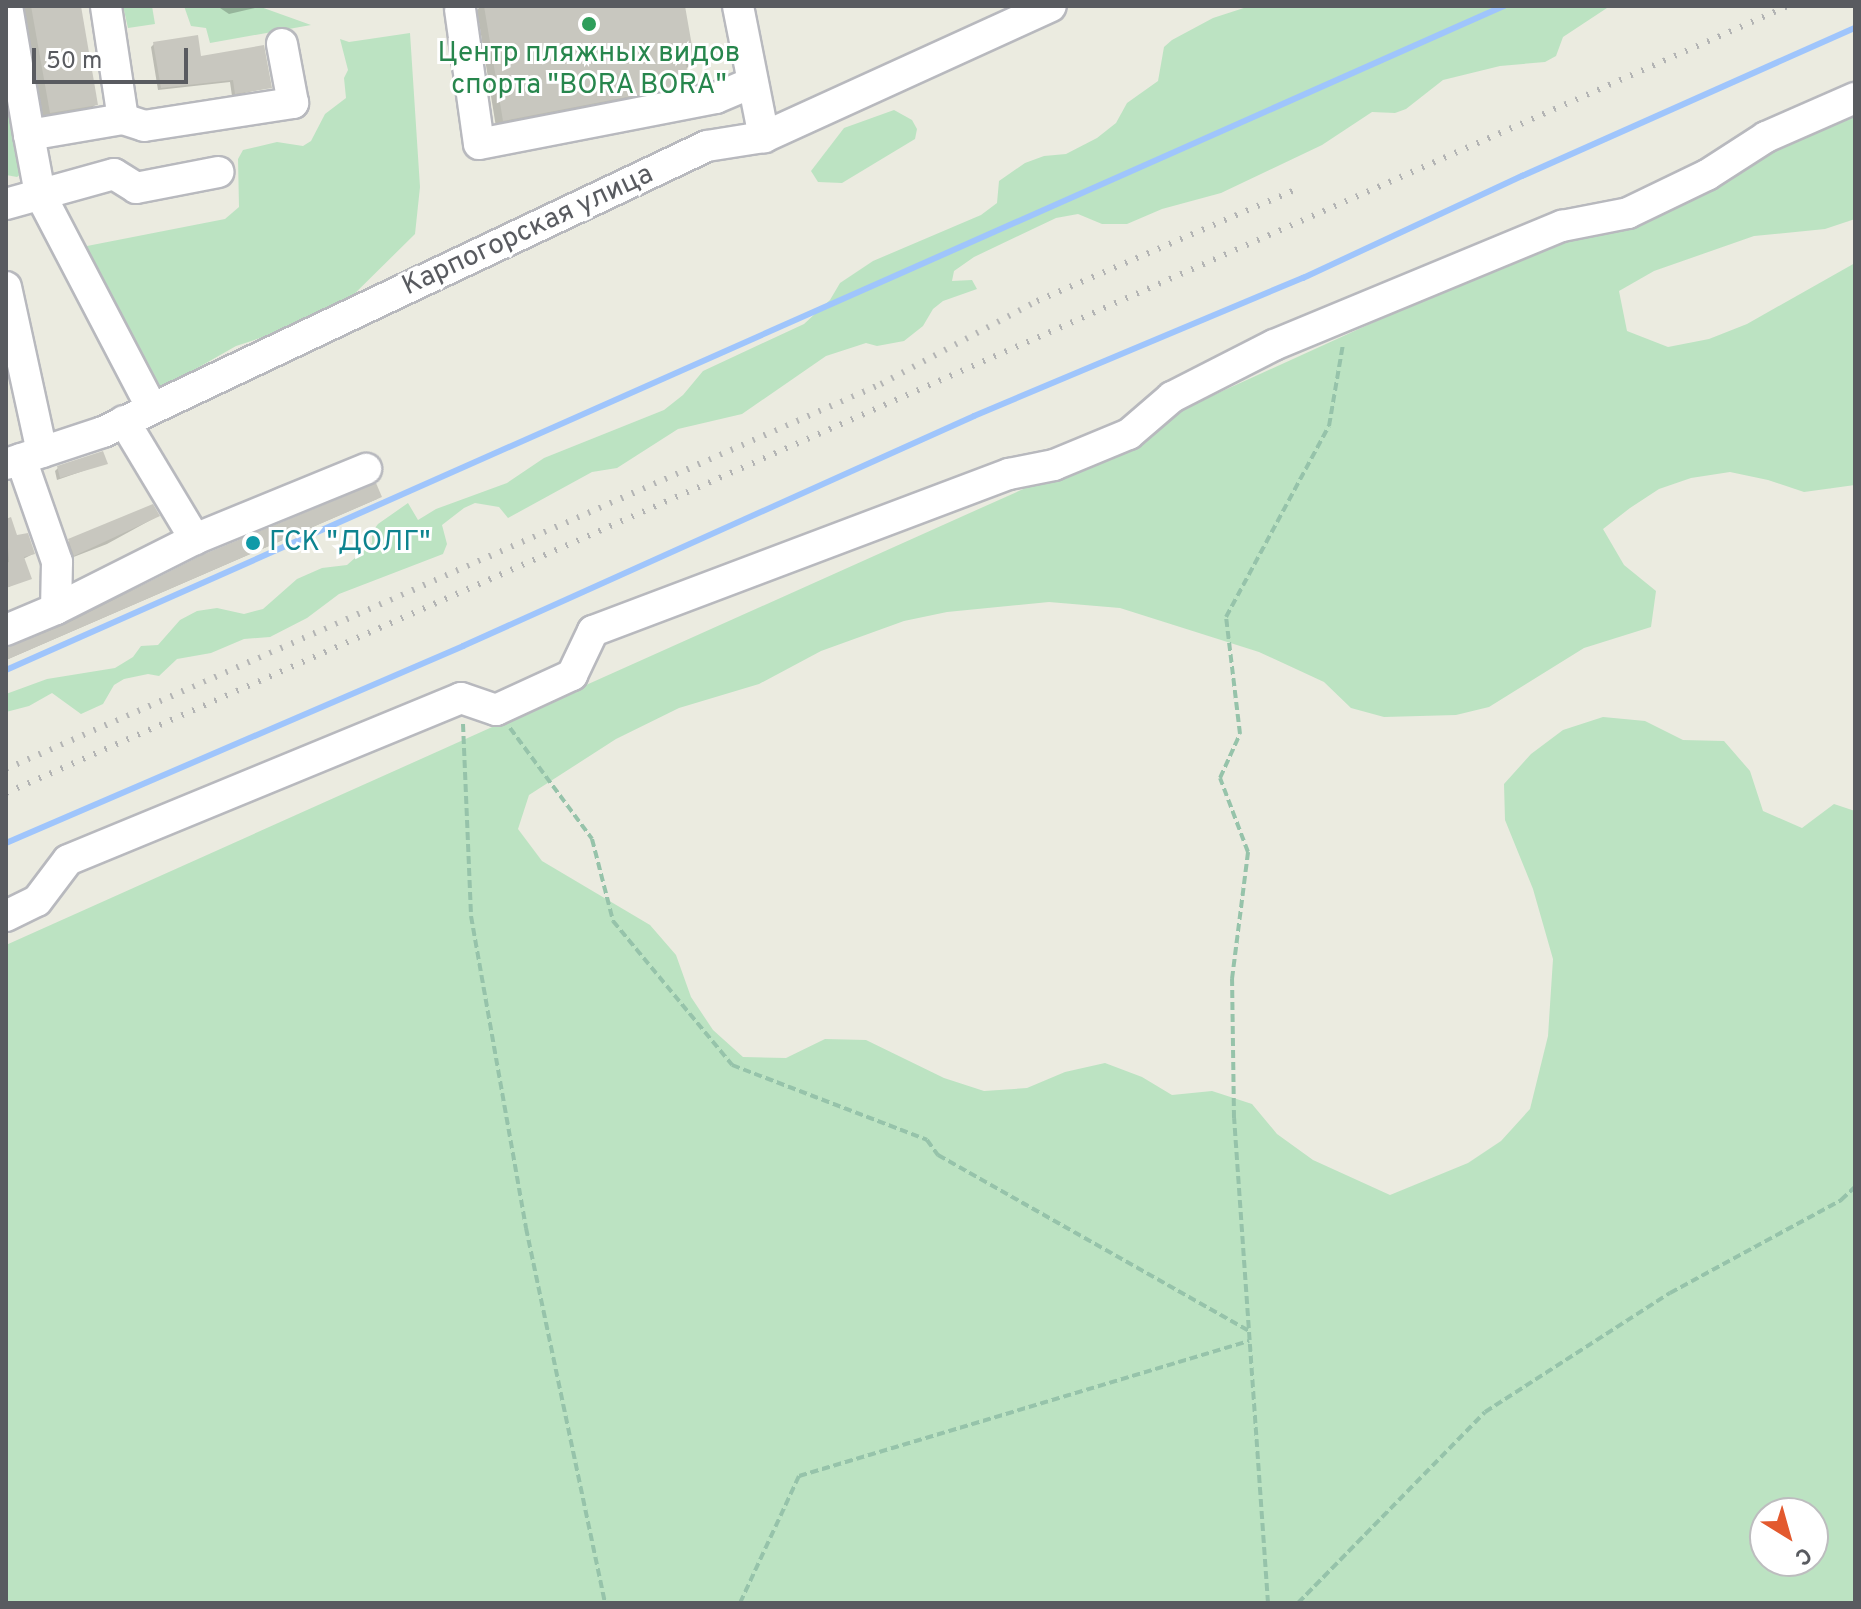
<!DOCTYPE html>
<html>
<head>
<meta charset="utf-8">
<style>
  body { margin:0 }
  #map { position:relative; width:1861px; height:1609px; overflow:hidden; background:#ebebe0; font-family:Overpass,sans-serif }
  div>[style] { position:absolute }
  .green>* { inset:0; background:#bce3c2 }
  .shadow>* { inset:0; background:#0003 }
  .stream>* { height:6px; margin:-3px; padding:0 3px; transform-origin:3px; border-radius:3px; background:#9fc5fc }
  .building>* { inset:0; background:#c8c7bf }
  .path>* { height:4px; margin-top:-2px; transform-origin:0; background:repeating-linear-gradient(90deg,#96c3aa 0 8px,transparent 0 12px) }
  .roads { filter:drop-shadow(2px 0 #b8b9be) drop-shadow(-2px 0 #b8b9be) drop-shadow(0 2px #b8b9be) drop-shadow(0 -2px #b8b9be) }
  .minor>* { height:30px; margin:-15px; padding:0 15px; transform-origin:15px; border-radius:15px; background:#fff }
  .rail>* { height:6px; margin-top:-3px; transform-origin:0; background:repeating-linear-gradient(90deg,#b3b4b4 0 2px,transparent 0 12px) }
  .dots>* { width:22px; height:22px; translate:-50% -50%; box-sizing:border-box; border:4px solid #fff; border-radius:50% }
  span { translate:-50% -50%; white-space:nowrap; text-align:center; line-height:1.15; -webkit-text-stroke:6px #fff; paint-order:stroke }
  .leisure-label { font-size:28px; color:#27864d }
  .street-label { font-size:28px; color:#595b60 }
  .culture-label { font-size:28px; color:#0d838f }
  .left { translate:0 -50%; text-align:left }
  .frame { position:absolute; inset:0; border:8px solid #595b60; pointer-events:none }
  .north { position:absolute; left:1749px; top:1497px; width:80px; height:80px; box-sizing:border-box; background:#fff; border:2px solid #bdbdbf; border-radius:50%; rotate:143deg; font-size:22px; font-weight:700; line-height:32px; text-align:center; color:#595b60 }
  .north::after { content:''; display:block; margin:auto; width:28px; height:36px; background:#e3592e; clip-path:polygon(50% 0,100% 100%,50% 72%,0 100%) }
  .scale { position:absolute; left:32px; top:48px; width:156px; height:36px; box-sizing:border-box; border:4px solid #595b60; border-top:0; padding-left:10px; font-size:24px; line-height:28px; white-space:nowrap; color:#595b60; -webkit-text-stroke:6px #fff; paint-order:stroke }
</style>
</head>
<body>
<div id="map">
  <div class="green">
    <div style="clip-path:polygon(123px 6px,152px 6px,155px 24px,128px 28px)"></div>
    <div style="clip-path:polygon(184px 6px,258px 6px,311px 25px,210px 43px,206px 28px,191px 26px)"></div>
    <div style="clip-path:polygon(1250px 6px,1610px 6px,1563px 37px,1556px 56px,1545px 62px,1500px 66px,1443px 80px,1406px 109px,1395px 113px,1372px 112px,1322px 145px,1221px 193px,1162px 209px,1127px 224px,1102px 224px,1078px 214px,1056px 218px,974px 257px,954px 271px,952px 281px,972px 280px,977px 289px,943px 301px,933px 309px,923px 326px,904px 341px,877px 346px,866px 343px,826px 356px,742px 414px,678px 429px,617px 468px,592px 472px,508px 518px,499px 507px,475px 503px,464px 508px,442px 525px,447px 544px,443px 554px,339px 594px,307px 618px,270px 637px,244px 639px,211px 653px,177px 659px,159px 676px,148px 674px,124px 679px,114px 685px,103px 704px,81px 714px,52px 693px,29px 706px,6px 712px,6px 694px,47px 679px,115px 668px,133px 657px,141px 646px,158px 645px,180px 620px,197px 611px,217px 608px,244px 614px,263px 609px,297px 579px,322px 568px,347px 565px,372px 543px,372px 532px,378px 524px,408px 503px,418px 520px,436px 509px,507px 483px,544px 458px,664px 410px,683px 395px,703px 371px,804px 324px,830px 300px,840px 283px,873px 261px,981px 215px,997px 203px,999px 181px,1025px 163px,1044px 156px,1066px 154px,1097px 138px,1116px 123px,1127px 103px,1158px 81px,1164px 47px,1172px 40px,1213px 18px)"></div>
    <div style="clip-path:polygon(410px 33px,420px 187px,415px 234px,334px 314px,236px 346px,157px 391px,83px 262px,87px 246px,225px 219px,239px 207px,238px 159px,243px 150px,277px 142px,303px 146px,311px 141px,325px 114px,346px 98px,344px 78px,348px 70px,340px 39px,349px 42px)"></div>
    <div style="clip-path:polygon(6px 63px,28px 169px,17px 177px,6px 175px)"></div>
    <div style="clip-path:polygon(evenodd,1855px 103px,1855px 219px,1825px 229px,1754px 236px,1654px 271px,1619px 291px,1627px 331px,1668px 347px,1709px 339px,1747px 324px,1855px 263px,1855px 485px,1804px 492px,1768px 480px,1730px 472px,1691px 478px,1659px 489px,1630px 508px,1603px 529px,1624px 565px,1656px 591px,1651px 627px,1584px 648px,1489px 707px,1456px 715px,1384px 717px,1351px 708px,1324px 682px,1259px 652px,1120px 608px,1049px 602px,947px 612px,904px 621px,821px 651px,759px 684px,679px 708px,616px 739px,529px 795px,518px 829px,542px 861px,650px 925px,676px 955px,691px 997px,713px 1030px,743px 1057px,786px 1058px,825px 1039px,866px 1040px,944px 1078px,984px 1091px,1027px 1088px,1065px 1072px,1105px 1063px,1142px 1077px,1172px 1095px,1212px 1091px,1252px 1104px,1277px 1134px,1313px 1160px,1390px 1195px,1468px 1163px,1501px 1141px,1530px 1109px,1548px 1036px,1553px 959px,1533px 889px,1505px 820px,1504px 784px,1531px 754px,1563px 730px,1603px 717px,1645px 721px,1683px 740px,1724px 741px,1750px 771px,1763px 811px,1802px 828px,1834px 804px,1855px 811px,1855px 1603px,6px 1603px,6px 945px,1059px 473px,1172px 414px,1855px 103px,1765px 1513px,1813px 1513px,1813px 1561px,1765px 1561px,1765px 1513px)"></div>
    <div style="clip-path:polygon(894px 110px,912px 120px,917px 129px,915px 139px,842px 183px,818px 182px,811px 171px,844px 128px)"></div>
  </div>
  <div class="shadow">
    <div style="clip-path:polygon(6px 6px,79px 6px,96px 104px,62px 138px,17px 146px)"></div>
    <div style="clip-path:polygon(217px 6px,263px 6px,229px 14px)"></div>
    <div style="clip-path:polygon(481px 6px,683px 6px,693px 62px,685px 70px,687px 84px,680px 92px,496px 127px,477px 10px)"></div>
    <div style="clip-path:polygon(154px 44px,199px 58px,270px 87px,232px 96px,230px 82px,158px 90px,151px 47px)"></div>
    <div style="clip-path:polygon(106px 463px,57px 480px,55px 471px,58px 468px)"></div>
    <div style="clip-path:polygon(380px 496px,377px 499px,6px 660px,6px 649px,203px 557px)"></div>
    <div style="clip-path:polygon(158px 516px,107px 544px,71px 558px,66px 544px,69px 541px)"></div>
    <div style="clip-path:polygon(10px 520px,16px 537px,33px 554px,23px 559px,29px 578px,6px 588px,6px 521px)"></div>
  </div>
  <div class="stream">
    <div style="left:6px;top:670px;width:1639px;rotate:-23.91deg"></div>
    <div style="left:6px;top:843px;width:498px;rotate:-23.3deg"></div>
    <div style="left:463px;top:646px;width:560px;rotate:-24.23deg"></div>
    <div style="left:974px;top:416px;width:357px;rotate:-22.8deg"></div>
    <div style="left:1303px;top:278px;width:242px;rotate:-25deg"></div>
    <div style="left:1522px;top:176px;width:364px;rotate:-24deg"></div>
  </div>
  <div class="building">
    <div style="clip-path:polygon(31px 6px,81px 6px,98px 105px,50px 113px)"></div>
    <div style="clip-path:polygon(484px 6px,685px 6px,695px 63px,686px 64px,689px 85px,503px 121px)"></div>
    <div style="clip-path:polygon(198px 35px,201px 56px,264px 45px,272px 88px,235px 94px,233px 80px,161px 88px,153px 42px)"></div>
    <div style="clip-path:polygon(103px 451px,108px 464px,60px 478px,57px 466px)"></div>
    <div style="clip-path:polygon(376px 483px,382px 497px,6px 660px,6px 648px,64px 625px,202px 555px)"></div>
    <div style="clip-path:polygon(153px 504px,160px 516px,74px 556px,68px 539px)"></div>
    <div style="clip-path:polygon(11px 517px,17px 535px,28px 533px,35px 554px,24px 557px,32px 579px,6px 588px,6px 563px,9px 562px,6px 519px)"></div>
  </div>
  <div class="path">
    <div style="left:463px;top:724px;width:192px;rotate:87.6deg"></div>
    <div style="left:471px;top:916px;width:317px;rotate:80deg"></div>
    <div style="left:526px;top:1228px;width:383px;rotate:78.1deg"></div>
    <div style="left:510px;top:728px;width:138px;rotate:53.5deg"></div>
    <div style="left:592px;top:839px;width:85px;rotate:75.6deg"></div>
    <div style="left:613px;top:921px;width:187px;rotate:50.4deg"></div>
    <div style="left:732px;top:1065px;width:209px;rotate:21deg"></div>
    <div style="left:927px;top:1140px;width:19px;rotate:54deg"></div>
    <div style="left:938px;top:1155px;width:357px;rotate:29.5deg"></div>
    <div style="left:740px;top:1603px;width:140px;rotate:-65.1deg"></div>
    <div style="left:799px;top:1476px;width:470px;rotate:-16.7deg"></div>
    <div style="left:1268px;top:1603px;width:486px;rotate:-94deg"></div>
    <div style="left:1234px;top:1118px;width:139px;rotate:-90.8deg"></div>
    <div style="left:1232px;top:979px;width:128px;rotate:-82.8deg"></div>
    <div style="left:1248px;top:852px;width:79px;rotate:-110.7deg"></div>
    <div style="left:1220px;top:778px;width:48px;rotate:-65.6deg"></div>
    <div style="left:1240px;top:734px;width:118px;rotate:-96.8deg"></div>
    <div style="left:1226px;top:617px;width:217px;rotate:-61.7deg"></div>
    <div style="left:1329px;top:426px;width:83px;rotate:-80.3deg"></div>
    <div style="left:1298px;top:1603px;width:267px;rotate:-45.6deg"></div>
    <div style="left:1485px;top:1412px;width:220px;rotate:-32.8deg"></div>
    <div style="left:1670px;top:1293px;width:195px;rotate:-28.5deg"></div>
    <div style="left:1841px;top:1200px;width:19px;rotate:-43deg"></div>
  </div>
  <div class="roads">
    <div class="minor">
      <div style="left:7px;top:6px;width:131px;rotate:80.3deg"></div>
      <div style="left:29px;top:135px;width:95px;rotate:-9.7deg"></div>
      <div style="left:123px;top:119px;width:114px;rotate:-98.6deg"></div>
      <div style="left:738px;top:6px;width:134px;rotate:78.8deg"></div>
      <div style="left:460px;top:9px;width:136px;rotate:82deg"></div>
      <div style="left:479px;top:144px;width:241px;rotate:-11deg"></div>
      <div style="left:716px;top:98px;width:38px;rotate:-23deg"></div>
      <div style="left:123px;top:119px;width:22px;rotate:18deg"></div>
      <div style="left:144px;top:126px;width:151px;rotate:-8.8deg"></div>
      <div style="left:293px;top:103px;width:60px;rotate:-100.6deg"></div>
      <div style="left:29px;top:135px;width:60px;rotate:79.4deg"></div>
      <div style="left:40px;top:194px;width:242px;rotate:62.4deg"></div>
      <div style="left:6px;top:204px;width:112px;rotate:-15.5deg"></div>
      <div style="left:114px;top:174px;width:26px;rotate:32deg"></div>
      <div style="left:136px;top:188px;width:84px;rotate:-11deg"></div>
      <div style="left:6px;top:287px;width:169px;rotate:77.7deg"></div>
      <div style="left:124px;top:421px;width:138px;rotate:59deg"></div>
      <div style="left:21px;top:459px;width:109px;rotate:70.7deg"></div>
      <div style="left:57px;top:562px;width:47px;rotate:91.2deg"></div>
      <div style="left:6px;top:464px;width:102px;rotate:-18.3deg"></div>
      <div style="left:103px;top:432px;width:668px;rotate:-25.34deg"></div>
      <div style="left:707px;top:146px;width:58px;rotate:-9deg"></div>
      <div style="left:764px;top:137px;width:315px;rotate:-24.5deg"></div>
      <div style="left:6px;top:630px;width:54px;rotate:-22.8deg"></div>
      <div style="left:56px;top:609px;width:156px;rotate:-26.7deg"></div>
      <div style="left:195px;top:539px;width:185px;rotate:-22.3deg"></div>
      <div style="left:6px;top:916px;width:34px;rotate:-26deg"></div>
      <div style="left:37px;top:901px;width:51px;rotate:-52.9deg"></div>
      <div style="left:68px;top:860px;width:425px;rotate:-22.4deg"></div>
      <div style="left:461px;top:698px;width:37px;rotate:19deg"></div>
      <div style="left:496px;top:710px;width:84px;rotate:-24.7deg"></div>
      <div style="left:572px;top:675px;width:49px;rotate:-64.5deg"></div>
      <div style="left:593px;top:631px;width:445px;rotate:-20.7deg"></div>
      <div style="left:1009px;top:474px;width:46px;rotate:-11.3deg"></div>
      <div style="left:1054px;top:465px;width:81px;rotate:-22.5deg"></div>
      <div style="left:1129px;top:434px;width:57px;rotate:-40.7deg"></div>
      <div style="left:1172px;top:397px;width:114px;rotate:-27deg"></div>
      <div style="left:1274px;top:345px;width:312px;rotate:-22.5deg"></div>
      <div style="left:1562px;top:226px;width:67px;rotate:-11.1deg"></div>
      <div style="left:1628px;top:213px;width:88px;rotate:-25.7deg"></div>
      <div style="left:1707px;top:175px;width:70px;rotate:-32.8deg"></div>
      <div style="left:1766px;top:137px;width:97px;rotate:-23.7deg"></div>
    </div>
  </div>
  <div class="rail">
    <div style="left:6px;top:769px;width:956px;rotate:-23.75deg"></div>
    <div style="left:881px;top:384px;width:177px;rotate:-28deg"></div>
    <div style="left:1037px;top:301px;width:285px;rotate:-23.3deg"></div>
    <div style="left:6px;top:793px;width:1948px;rotate:-23.83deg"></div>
  </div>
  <div class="dots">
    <div style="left:589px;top:24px;background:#2e9e5b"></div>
    <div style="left:253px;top:543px;background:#0f9aa8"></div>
  </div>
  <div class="leisure-label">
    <span style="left:589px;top:70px">Центр пляжных видов<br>спорта "BORA BORA"</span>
  </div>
  <div class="street-label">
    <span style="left:528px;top:231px;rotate:-25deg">Карпогорская улица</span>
  </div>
  <div class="culture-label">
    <span class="left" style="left:269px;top:543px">ГСК "ДОЛГ"</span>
  </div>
  <div class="frame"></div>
  <div class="north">С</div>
  <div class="scale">50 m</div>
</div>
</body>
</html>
